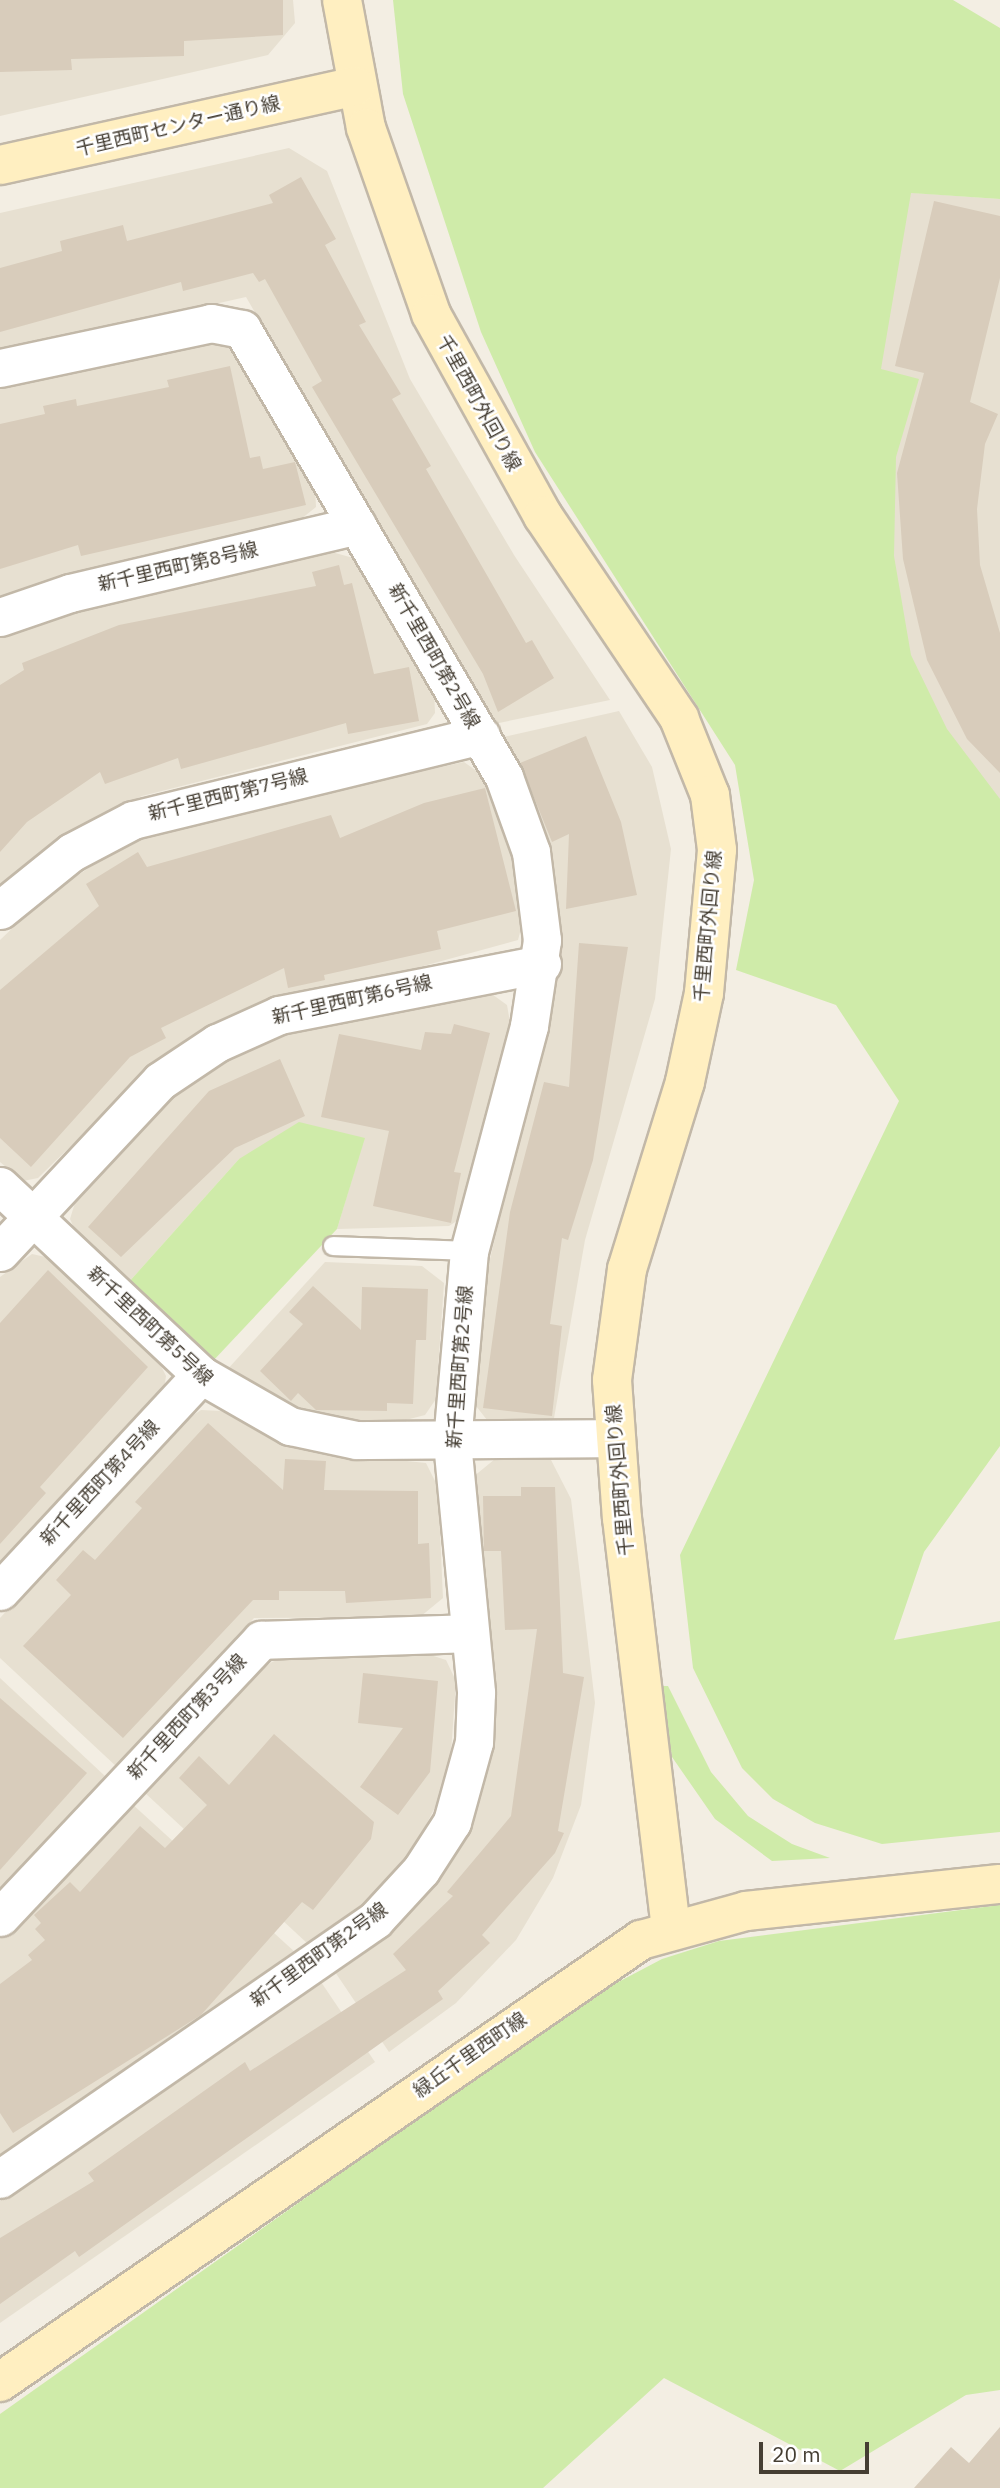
<!DOCTYPE html>
<html>
<head>
<meta charset="utf-8">
<style>
  body { margin:0 }
  #map { position:relative; width:1000px; height:2488px; overflow:hidden; background:#f3eee3; font-family:"IBM Plex Sans","Noto Sans JP",sans-serif }
  div>[style] { position:absolute }
  .residential>* { inset:0; background:#e7e0d1 }
  .green>* { inset:0; background:#cfeba9 }
  .building>* { inset:0; background:#d8ccbb }
  .roads { filter:drop-shadow(2px 0 #c2b8a8) drop-shadow(-2px 0 #c2b8a8) drop-shadow(0 2px #c2b8a8) drop-shadow(0 -2px #c2b8a8) }
  .lane>* { height:18px; margin:-9px; padding:0 9px; transform-origin:9px; border-radius:9px; background:#fff }
  .street>* { height:37px; margin:-18.5px; padding:0 18.5px; transform-origin:18.5px; border-radius:18.5px; background:#fff }
  .secondary>* { height:38px; margin:-19px; padding:0 19px; transform-origin:19px; border-radius:19px; background:#ffefc1 }
  span { translate:-50% -50%; white-space:nowrap; text-align:center; line-height:1.15; -webkit-text-stroke:5px #fff; paint-order:stroke }
  .street-label { font-size:19px; color:#453e33 }
  .scale { position:absolute; left:759px; top:2442px; width:110px; height:32px; box-sizing:border-box; border:4px solid #453e33; border-top:0; padding-left:9px; font-size:21px; line-height:24px; white-space:nowrap; color:#453e33; -webkit-text-stroke:5px #fff; paint-order:stroke }
</style>
</head>
<body>
<div id="map">
  <div class="residential">
    <div style="clip-path:polygon(0 0,293px 0,295px 23px,268px 55px,0 116px)"></div>
    <div style="clip-path:polygon(289px 148px,327px 171px,410px 379px,514px 555px,610px 700px,494px 724px,246px 297px,0 352px,0 213px)"></div>
    <div style="clip-path:polygon(872px 190px,1000px 199px,1000px 824px,923px 747px,881px 477px)"></div>
    <div style="clip-path:polygon(204px 341px,230px 345px,315px 485px,316px 507px,296px 523px,62px 577px,0 600px,0 386px)"></div>
    <div style="clip-path:polygon(328px 551px,357px 559px,434px 688px,435px 713px,427px 724px,142px 796px,70px 831px,0 885px,0 637px,86px 605px)"></div>
    <div style="clip-path:polygon(619px 711px,652px 767px,671px 849px,655px 999px,585px 1240px,553px 1424px,487px 1420px,473px 1402px,481px 1296px,552px 1004px,557px 937px,545px 836px,503px 737px)"></div>
    <div style="clip-path:polygon(464px 762px,485px 777px,510px 847px,523px 921px,518px 940px,227px 1020px,164px 1055px,38px 1178px,23px 1181px,0 1162px,0 940px,44px 898px,111px 853px,166px 827px)"></div>
    <div style="clip-path:polygon(475px 991px,489px 992px,507px 1005px,511px 1028px,460px 1219px,449px 1226px,337px 1229px,364px 1139px,239px 1159px,128px 1283px,75px 1230px,70px 1219px,78px 1193px,161px 1104px,219px 1062px,277px 1037px)"></div>
    <div style="clip-path:polygon(32px 1254px,50px 1258px,156px 1356px,166px 1376px,164px 1389px,0 1566px,0 1277px)"></div>
    <div style="clip-path:polygon(325px 1262px,422px 1266px,444px 1283px,436px 1399px,425px 1415px,398px 1422px,347px 1420px,280px 1402px,226px 1371px)"></div>
    <div style="clip-path:polygon(201px 1410px,221px 1411px,329px 1453px,426px 1463px,438px 1487px,443px 1598px,420px 1617px,254px 1618px,118px 1768px,0 1658px,0 1618px,179px 1425px)"></div>
    <div style="clip-path:polygon(550px 1458px,571px 1499px,595px 1703px,581px 1805px,553px 1878px,516px 1940px,456px 2003px,389px 2052px,333px 1969px,411px 1909px,449px 1862px,480px 1800px,492px 1699px,473px 1477px,495px 1459px)"></div>
    <div style="clip-path:polygon(421px 1652px,446px 1660px,456px 1681px,450px 1767px,440px 1798px,408px 1859px,362px 1907px,308px 1944px,144px 1792px,243px 1683px,272px 1662px,288px 1656px)"></div>
    <div style="clip-path:polygon(0 1678px,106px 1777px,0 1893px)"></div>
    <div style="clip-path:polygon(131px 1803px,296px 1953px,0 2158px,0 1939px)"></div>
    <div style="clip-path:polygon(319px 1979px,375px 2062px,0 2323px,0 2201px)"></div>
  </div>
  <div class="green">
    <div style="clip-path:polygon(393px 0,953px 0,1000px 28px,1000px 199px,911px 193px,881px 369px,919px 379px,896px 457px,894px 556px,911px 655px,947px 729px,1000px 799px,1000px 1446px,924px 1552px,894px 1640px,1000px 1621px,1000px 1832px,882px 1844px,815px 1823px,773px 1799px,742px 1768px,693px 1668px,680px 1555px,899px 1101px,836px 1005px,736px 970px,754px 880px,735px 765px,535px 452px,481px 332px,403px 94px)"></div>
    <div style="clip-path:polygon(299px 1122px,365px 1138px,337px 1229px,212px 1362px,128px 1283px,239px 1159px)"></div>
    <div style="clip-path:polygon(661px 1686px,668px 1686px,711px 1772px,748px 1816px,792px 1844px,830px 1858px,772px 1861px,715px 1819px,672px 1757px)"></div>
    <div style="clip-path:polygon(1000px 1905px,1000px 2390px,966px 2395px,840px 2471px,664px 2378px,543px 2488px,0 2488px,0 2414px,588px 1998px,662px 1959px,719px 1941px)"></div>
  </div>
  <div class="building">
    <div style="clip-path:polygon(0 0,283px 0,283px 35px,184px 41px,184px 56px,71px 59px,72px 70px,0 72px)"></div>
    <div style="clip-path:polygon(301px 177px,336px 239px,325px 245px,366px 322px,359px 325px,401px 394px,392px 399px,431px 466px,426px 469px,526px 643px,532px 640px,554px 678px,498px 712px,483px 674px,312px 387px,322px 381px,265px 279px,259px 282px,253px 273px,183px 291px,181px 282px,0 332px,0 268px,62px 251px,60px 241px,123px 225px,127px 241px,273px 203px,269px 195px)"></div>
    <div style="clip-path:polygon(934px 201px,1000px 216px,1000px 278px,970px 402px,998px 414px,985px 444px,977px 509px,980px 565px,1000px 633px,1000px 773px,967px 739px,927px 660px,903px 559px,897px 473px,924px 373px,895px 366px)"></div>
    <div style="clip-path:polygon(230px 366px,250px 458px,260px 456px,263px 469px,295px 462px,306px 505px,81px 556px,78px 545px,0 569px,0 424px,45px 414px,43px 406px,76px 399px,77px 406px,169px 387px,167px 380px)"></div>
    <div style="clip-path:polygon(339px 565px,344px 585px,352px 583px,374px 674px,409px 667px,419px 721px,348px 734px,346px 723px,181px 769px,178px 758px,105px 784px,100px 772px,27px 822px,0 852px,0 685px,24px 670px,22px 663px,119px 625px,316px 586px,312px 572px)"></div>
    <div style="clip-path:polygon(586px 736px,621px 822px,637px 895px,566px 909px,569px 834px,552px 842px,520px 763px)"></div>
    <div style="clip-path:polygon(485px 788px,516px 911px,437px 931px,441px 949px,324px 975px,325px 980px,288px 988px,284px 968px,161px 1028px,166px 1038px,130px 1057px,31px 1167px,0 1138px,0 990px,99px 906px,86px 884px,138px 852px,147px 867px,331px 815px,340px 838px,424px 803px)"></div>
    <div style="clip-path:polygon(579px 943px,628px 947px,593px 1160px,568px 1240px,562px 1238px,550px 1324px,562px 1326px,552px 1416px,483px 1408px,510px 1212px,544px 1082px,569px 1087px)"></div>
    <div style="clip-path:polygon(454px 1024px,490px 1033px,454px 1172px,461px 1173px,451px 1223px,373px 1206px,389px 1131px,321px 1117px,339px 1034px,421px 1050px,425px 1032px,451px 1034px)"></div>
    <div style="clip-path:polygon(280px 1059px,305px 1116px,235px 1148px,121px 1257px,88px 1227px,209px 1091px)"></div>
    <div style="clip-path:polygon(48px 1270px,148px 1367px,40px 1487px,46px 1493px,0 1544px,0 1323px)"></div>
    <div style="clip-path:polygon(313px 1286px,361px 1330px,362px 1287px,428px 1289px,426px 1340px,416px 1340px,413px 1404px,387px 1403px,387px 1411px,316px 1410px,298px 1393px,291px 1401px,260px 1371px,303px 1324px,289px 1312px)"></div>
    <div style="clip-path:polygon(208px 1423px,283px 1490px,285px 1459px,326px 1461px,324px 1490px,418px 1491px,418px 1544px,429px 1543px,431px 1598px,346px 1603px,345px 1591px,279px 1591px,279px 1600px,253px 1600px,123px 1738px,23px 1646px,71px 1595px,56px 1580px,83px 1550px,95px 1560px,142px 1508px,135px 1502px)"></div>
    <div style="clip-path:polygon(521px 1487px,555px 1487px,563px 1673px,584px 1677px,558px 1831px,564px 1833px,555px 1853px,482px 1935px,490px 1943px,438px 1991px,443px 1999px,79px 2257px,75px 2251px,0 2304px,0 2238px,94px 2181px,88px 2173px,245px 2062px,250px 2071px,406px 1970px,393px 1954px,453px 1896px,447px 1892px,511px 1816px,537px 1629px,505px 1630px,501px 1551px,484px 1551px,483px 1496px,521px 1496px)"></div>
    <div style="clip-path:polygon(363px 1673px,438px 1681px,430px 1772px,398px 1815px,360px 1787px,403px 1728px,358px 1723px)"></div>
    <div style="clip-path:polygon(0 1698px,87px 1773px,0 1870px)"></div>
    <div style="clip-path:polygon(274px 1734px,374px 1822px,371px 1839px,313px 1910px,302px 1902px,201px 2015px,13px 2133px,0 2113px,0 1984px,32px 1960px,28px 1955px,45px 1940px,35px 1929px,41px 1923px,34px 1915px,70px 1882px,80px 1892px,140px 1826px,165px 1848px,207px 1805px,179px 1778px,199px 1756px,229px 1785px)"></div>
    <div style="clip-path:polygon(1000px 2427px,1000px 2488px,914px 2488px,951px 2447px,969px 2463px)"></div>
  </div>
  <div class="roads">
    <div class="lane">
      <div style="left:333px;top:1246px;width:136px;rotate:2.1deg"></div>
    </div>
    <div class="street">
      <div style="left:0;top:368px;width:216px;rotate:-12deg"></div>
      <div style="left:211px;top:323px;width:32px;rotate:11deg"></div>
      <div style="left:242px;top:329px;width:519px;rotate:59.68deg"></div>
      <div style="left:504px;top:777px;width:80px;rotate:70.2deg"></div>
      <div style="left:531px;top:852px;width:89px;rotate:82.9deg"></div>
      <div style="left:542px;top:940px;width:87px;rotate:98.6deg"></div>
      <div style="left:529px;top:1026px;width:233px;rotate:104.9deg"></div>
      <div style="left:469px;top:1251px;width:192px;rotate:95.1deg"></div>
      <div style="left:452px;top:1442px;width:252px;rotate:84.5deg"></div>
      <div style="left:476px;top:1693px;width:49px;rotate:92.3deg"></div>
      <div style="left:474px;top:1742px;width:83px;rotate:105.4deg"></div>
      <div style="left:452px;top:1822px;width:57px;rotate:122.9deg"></div>
      <div style="left:421px;top:1870px;width:68px;rotate:132.6deg"></div>
      <div style="left:375px;top:1920px;width:456px;rotate:145.4deg"></div>
      <div style="left:0;top:617px;width:74px;rotate:-18.9deg"></div>
      <div style="left:70px;top:593px;width:295px;rotate:-13.3deg"></div>
      <div style="left:0;top:910px;width:92px;rotate:-38.9deg"></div>
      <div style="left:72px;top:852px;width:69px;rotate:-27.7deg"></div>
      <div style="left:133px;top:820px;width:358px;rotate:-13.7deg"></div>
      <div style="left:0;top:1186px;width:276px;rotate:43.2deg"></div>
      <div style="left:201px;top:1375px;width:103px;rotate:29.8deg"></div>
      <div style="left:290px;top:1426px;width:67px;rotate:12deg"></div>
      <div style="left:356px;top:1440px;width:257px;rotate:-0.4deg"></div>
      <div style="left:0;top:1252px;width:234px;rotate:-46.9deg"></div>
      <div style="left:160px;top:1081px;width:69px;rotate:-33.7deg"></div>
      <div style="left:217px;top:1043px;width:68px;rotate:-24.3deg"></div>
      <div style="left:279px;top:1015px;width:268px;rotate:-11deg"></div>
      <div style="left:0;top:1591px;width:295px;rotate:-47.1deg"></div>
      <div style="left:0;top:1917px;width:381px;rotate:-46.7deg"></div>
      <div style="left:261px;top:1640px;width:209px;rotate:-1.9deg"></div>
    </div>
    <div class="secondary">
      <div style="left:342px;top:0;width:130px;rotate:79.4deg"></div>
      <div style="left:366px;top:128px;width:197px;rotate:70.7deg"></div>
      <div style="left:431px;top:314px;width:231px;rotate:61deg"></div>
      <div style="left:543px;top:516px;width:244px;rotate:56deg"></div>
      <div style="left:679px;top:718px;width:83px;rotate:68.1deg"></div>
      <div style="left:710px;top:795px;width:55px;rotate:82.7deg"></div>
      <div style="left:717px;top:850px;width:144px;rotate:95.2deg"></div>
      <div style="left:704px;top:993px;width:91px;rotate:102.1deg"></div>
      <div style="left:685px;top:1082px;width:196px;rotate:107.2deg"></div>
      <div style="left:627px;top:1269px;width:112px;rotate:97.7deg"></div>
      <div style="left:612px;top:1380px;width:138px;rotate:85.9deg"></div>
      <div style="left:622px;top:1518px;width:412px;rotate:83.2deg"></div>
      <div style="left:0;top:165px;width:364px;rotate:-12.5deg"></div>
      <div style="left:0;top:2382px;width:779px;rotate:-34.59deg"></div>
      <div style="left:641px;top:1940px;width:109px;rotate:-15.4deg"></div>
      <div style="left:746px;top:1911px;width:255px;rotate:-6.1deg"></div>
    </div>
  </div>
  <div class="street-label">
    <span style="left:178px;top:126px;rotate:-13deg">千里西町センター通り線</span>
    <span style="left:479px;top:403px;rotate:61deg">千里西町外回り線</span>
    <span style="left:178px;top:567px;rotate:-13deg">新千里西町第8号線</span>
    <span style="left:434px;top:656px;rotate:60deg">新千里西町第2号線</span>
    <span style="left:228px;top:795px;rotate:-14deg">新千里西町第7号線</span>
    <span style="left:708px;top:926px;rotate:-85deg">千里西町外回り線</span>
    <span style="left:352px;top:1000px;rotate:-13deg">新千里西町第6号線</span>
    <span style="left:150px;top:1326px;rotate:43deg">新千里西町第5号線</span>
    <span style="left:460px;top:1367px;rotate:-86deg">新千里西町第2号線</span>
    <span style="left:620px;top:1480px;rotate:-95deg">千里西町外回り線</span>
    <span style="left:100px;top:1483px;rotate:-47deg">新千里西町第4号線</span>
    <span style="left:187px;top:1717px;rotate:-47deg">新千里西町第3号線</span>
    <span style="left:319px;top:1955px;rotate:-36deg">新千里西町第2号線</span>
    <span style="left:470px;top:2055px;rotate:-35deg">緑丘千里西町線</span>
  </div>
  <div class="scale">20 m</div>
</div>
</body>
</html>
